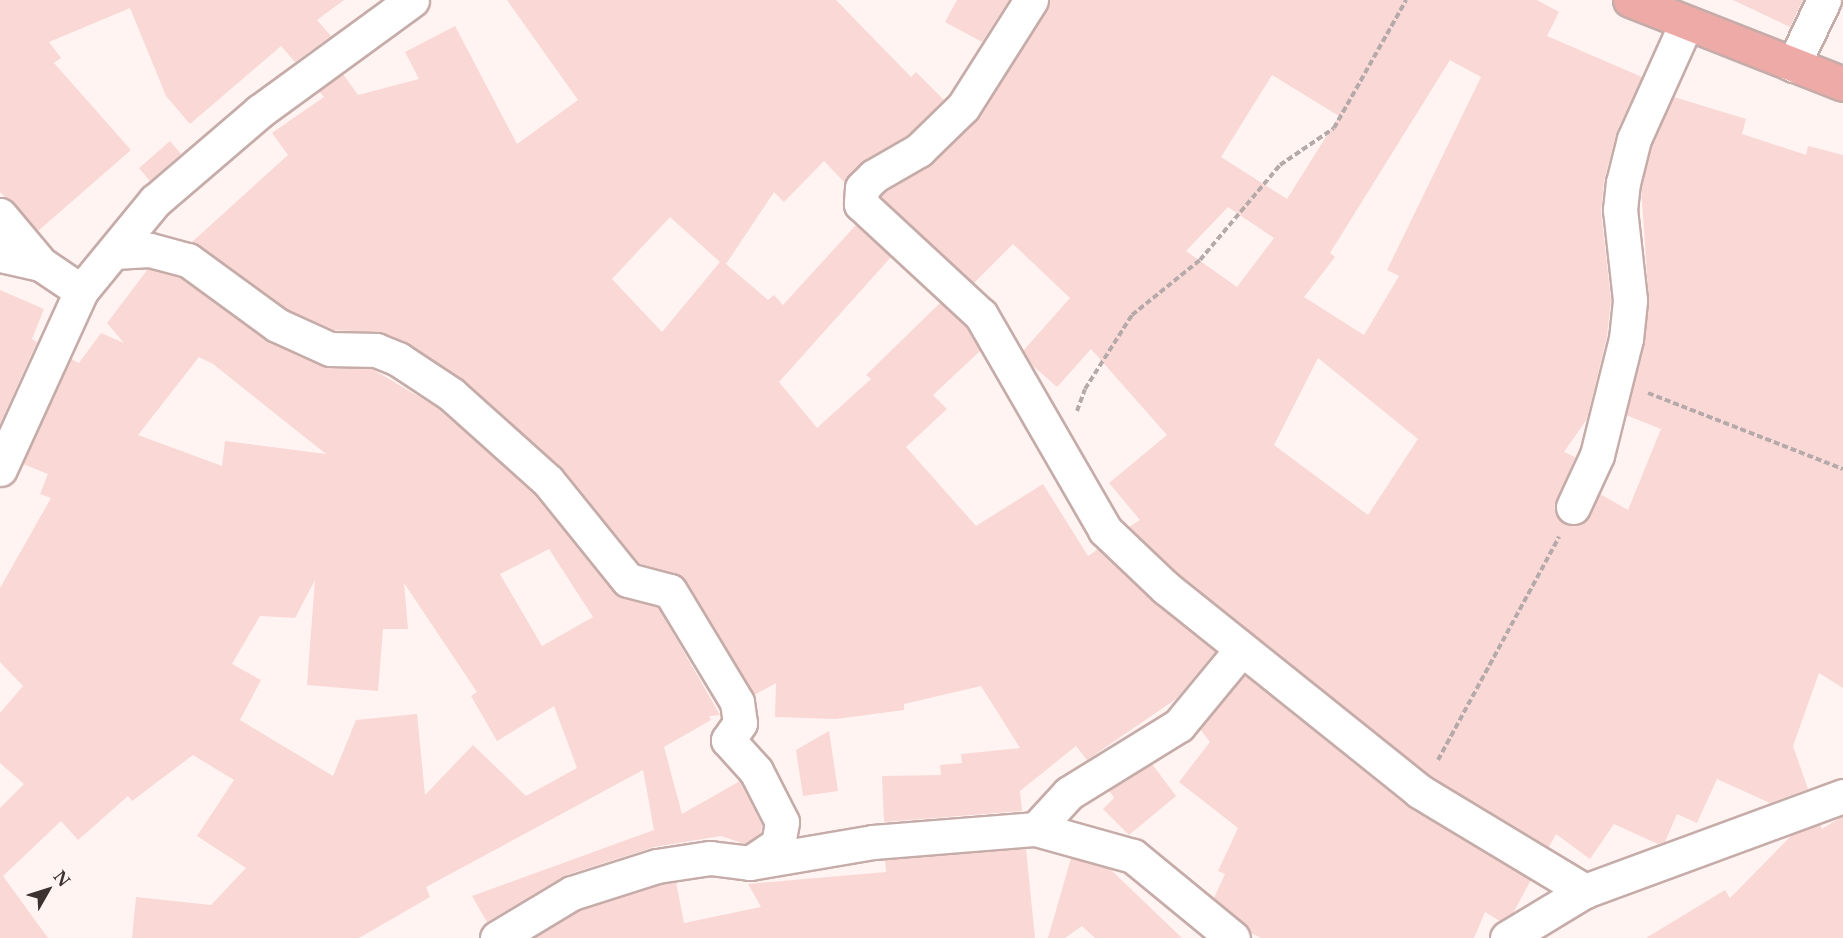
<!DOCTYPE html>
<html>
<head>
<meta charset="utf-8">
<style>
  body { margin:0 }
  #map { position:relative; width:1843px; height:938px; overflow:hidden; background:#fff4f2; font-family:"Libre Baskerville",serif }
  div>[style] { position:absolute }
  .building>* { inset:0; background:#f9d8d5 }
  .path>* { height:4px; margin-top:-2px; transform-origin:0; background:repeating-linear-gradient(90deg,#b5aaa9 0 6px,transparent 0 9px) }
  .roads { filter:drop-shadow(2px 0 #c6aca9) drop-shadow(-2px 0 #c6aca9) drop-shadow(0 2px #c6aca9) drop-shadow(0 -2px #c6aca9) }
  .minor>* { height:33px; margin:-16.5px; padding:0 16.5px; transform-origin:16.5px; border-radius:16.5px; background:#fff }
  .primary>* { height:33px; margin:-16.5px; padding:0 16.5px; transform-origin:16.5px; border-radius:16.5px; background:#eeaaa6 }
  span { translate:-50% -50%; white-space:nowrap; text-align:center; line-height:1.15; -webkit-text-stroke:4.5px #fff4f2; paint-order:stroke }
  .north { position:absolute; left:18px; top:860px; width:60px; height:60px; -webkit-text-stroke:4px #fff4f2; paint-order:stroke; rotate:51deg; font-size:16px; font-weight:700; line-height:24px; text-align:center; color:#3c3231 }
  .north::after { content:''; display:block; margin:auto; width:21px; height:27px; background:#3c3231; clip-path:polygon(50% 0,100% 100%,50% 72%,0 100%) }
</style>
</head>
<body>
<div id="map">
  <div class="building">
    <div style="clip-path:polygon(0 0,344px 0,317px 20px,331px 36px,295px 62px,281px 46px,190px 124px,166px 96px,130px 8px,49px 42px,61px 58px,54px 63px,131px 150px,38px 231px,0 192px)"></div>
    <div style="clip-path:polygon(evenodd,507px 0,836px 0,911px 77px,916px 72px,944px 100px,908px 135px,861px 163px,845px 183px,824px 161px,784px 202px,774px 192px,726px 264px,768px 300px,774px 295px,783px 305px,856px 225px,891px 257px,779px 382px,817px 428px,871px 379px,866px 375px,940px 303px,966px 327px,980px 351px,933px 395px,947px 409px,906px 447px,976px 526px,1043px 484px,1088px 556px,1098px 549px,1215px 652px,1176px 699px,1087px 760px,1076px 746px,1020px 791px,1022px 811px,884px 822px,882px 776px,941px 775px,940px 765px,962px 763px,961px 754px,1020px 748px,981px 686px,904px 704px,904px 710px,836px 719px,775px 717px,776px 683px,754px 695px,685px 581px,639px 563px,561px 467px,463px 380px,383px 333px,334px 330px,286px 309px,192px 242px,288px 155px,272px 133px,324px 97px,319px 91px,343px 74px,358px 95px,419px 79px,405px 52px,455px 26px,517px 144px,578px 100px,507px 0,670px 217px,720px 262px,662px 332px,612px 279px,670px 217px)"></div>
    <div style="clip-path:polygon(957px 0,1009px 0,982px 42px,945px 22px)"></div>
    <div style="clip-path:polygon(evenodd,1050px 0,1537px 0,1559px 12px,1547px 36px,1642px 77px,1617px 131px,1604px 181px,1601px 212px,1611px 300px,1607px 336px,1587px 419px,1564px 452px,1575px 457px,1554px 508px,1566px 524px,1584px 522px,1600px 494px,1628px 510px,1661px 429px,1626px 415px,1649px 302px,1641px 186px,1652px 145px,1674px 97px,1746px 119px,1742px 134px,1806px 155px,1808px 146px,1843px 155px,1843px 688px,1819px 673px,1793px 746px,1808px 789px,1770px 803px,1717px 779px,1697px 823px,1677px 814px,1665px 842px,1658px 844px,1614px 824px,1590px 859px,1556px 834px,1549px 847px,1430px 776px,1178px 574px,1129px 527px,1140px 520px,1109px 483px,1167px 435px,1091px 349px,1057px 387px,1032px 365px,1023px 351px,1070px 298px,1013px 244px,974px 283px,880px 196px,932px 164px,976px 120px,1050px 0,1450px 60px,1481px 77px,1387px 270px,1399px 276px,1364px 335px,1304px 297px,1335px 257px,1330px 253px,1450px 60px,1050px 0,1272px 75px,1339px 116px,1287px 199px,1221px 157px,1272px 75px,1050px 0,1228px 207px,1274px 238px,1237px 287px,1186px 251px,1228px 207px,1050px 0,1318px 358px,1418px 439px,1368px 515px,1274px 445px,1318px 358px)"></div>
    <div style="clip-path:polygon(1733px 0,1803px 0,1790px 27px)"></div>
    <div style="clip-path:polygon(170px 141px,181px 154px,150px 181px,139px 168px)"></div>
    <div style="clip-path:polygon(evenodd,148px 269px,180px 277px,269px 342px,323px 366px,372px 369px,440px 409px,534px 494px,613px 592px,658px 607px,720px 715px,709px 716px,711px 720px,664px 747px,682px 814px,740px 781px,762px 825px,761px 833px,745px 844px,721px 836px,654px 847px,566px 875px,487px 922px,472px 896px,654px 830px,643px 770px,426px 887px,430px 897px,359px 938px,132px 938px,136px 897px,211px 905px,246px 868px,197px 836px,234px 780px,193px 755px,132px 801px,128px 796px,78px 840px,61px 821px,3px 876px,48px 938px,0 938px,0 808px,24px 784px,0 763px,0 713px,23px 686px,0 662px,0 588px,51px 498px,40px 494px,48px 474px,23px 464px,71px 359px,79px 363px,101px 333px,124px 343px,107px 323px,148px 269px,199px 357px,213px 364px,326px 454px,225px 441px,222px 466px,138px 435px,199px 357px,148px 269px,549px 549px,593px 617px,542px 646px,500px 574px,549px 549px,148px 269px,315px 580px,307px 685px,378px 691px,383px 629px,408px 629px,404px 583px,477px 692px,471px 696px,497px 741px,554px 706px,577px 768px,526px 796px,473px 745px,425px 795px,417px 714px,356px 720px,333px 776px,240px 720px,261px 680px,232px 664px,260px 616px,295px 618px,315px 580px)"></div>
    <div style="clip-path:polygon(0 290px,44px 309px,32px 339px,37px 342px,0 424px)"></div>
    <div style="clip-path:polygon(1244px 675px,1407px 806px,1531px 880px,1513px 913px,1500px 921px,1485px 912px,1474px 938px,1261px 938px,1251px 933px,1214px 898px,1225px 874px,1218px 871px,1238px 828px,1179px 782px,1210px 742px,1200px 729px)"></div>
    <div style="clip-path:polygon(829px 731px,838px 791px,803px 796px,796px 750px)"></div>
    <div style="clip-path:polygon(1152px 764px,1176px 796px,1129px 835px,1103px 809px,1114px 798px,1109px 790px)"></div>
    <div style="clip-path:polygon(1843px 816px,1843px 938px,1646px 938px,1725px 890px,1730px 898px,1792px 835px,1820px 824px,1822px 829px)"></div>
    <div style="clip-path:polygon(1026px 849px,1035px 938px,533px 938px,580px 910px,661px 884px,676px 882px,684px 923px,761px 907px,748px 884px,886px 872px,885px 860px)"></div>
    <div style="clip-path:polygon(1071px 858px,1110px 869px,1182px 938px,1095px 938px,1082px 926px,1065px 938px,1048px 938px)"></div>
  </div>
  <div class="path">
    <div style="left:1648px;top:393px;width:209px;rotate:21.3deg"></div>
    <div style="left:1077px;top:411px;width:23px;rotate:-70deg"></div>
    <div style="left:1085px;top:389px;width:88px;rotate:-57.6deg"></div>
    <div style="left:1132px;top:315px;width:87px;rotate:-39deg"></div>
    <div style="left:1200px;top:260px;width:124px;rotate:-49.9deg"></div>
    <div style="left:1280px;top:165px;width:65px;rotate:-34.4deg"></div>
    <div style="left:1334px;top:128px;width:147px;rotate:-60.6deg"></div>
    <div style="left:1438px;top:760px;width:254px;rotate:-61.5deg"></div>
  </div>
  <div class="roads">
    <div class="minor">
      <div style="left:1031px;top:0;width:127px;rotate:122.4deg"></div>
      <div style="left:963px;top:107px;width:62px;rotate:135.7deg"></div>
      <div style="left:919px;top:150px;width:52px;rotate:150deg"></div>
      <div style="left:874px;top:176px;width:17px;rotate:135deg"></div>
      <div style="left:862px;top:188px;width:16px;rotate:94deg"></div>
      <div style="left:861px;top:204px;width:163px;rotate:42.8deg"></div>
      <div style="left:981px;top:315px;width:248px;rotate:60deg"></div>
      <div style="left:1105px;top:530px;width:84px;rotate:43.6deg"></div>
      <div style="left:1166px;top:588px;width:324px;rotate:38.7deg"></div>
      <div style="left:1419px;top:791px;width:194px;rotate:31.1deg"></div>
      <div style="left:1793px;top:65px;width:72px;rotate:-64.5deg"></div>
      <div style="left:0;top:215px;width:64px;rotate:50.1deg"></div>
      <div style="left:114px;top:252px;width:36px;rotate:-3deg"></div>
      <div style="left:150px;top:250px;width:39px;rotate:15deg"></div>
      <div style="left:188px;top:260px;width:110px;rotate:36.1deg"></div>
      <div style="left:277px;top:325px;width:58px;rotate:24.4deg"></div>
      <div style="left:330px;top:349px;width:46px;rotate:1.2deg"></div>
      <div style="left:376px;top:350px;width:24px;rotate:22deg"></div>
      <div style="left:398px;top:359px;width:64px;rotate:33.4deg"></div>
      <div style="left:451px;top:394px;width:130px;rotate:41.9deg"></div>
      <div style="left:548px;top:481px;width:127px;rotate:51.1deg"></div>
      <div style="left:628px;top:580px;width:43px;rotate:14.7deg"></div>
      <div style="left:670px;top:591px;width:130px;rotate:58.9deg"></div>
      <div style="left:737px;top:702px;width:21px;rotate:82deg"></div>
      <div style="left:740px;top:723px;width:21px;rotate:125deg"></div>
      <div style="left:728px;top:740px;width:42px;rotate:47.9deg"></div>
      <div style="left:756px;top:771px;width:57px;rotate:63deg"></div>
      <div style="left:782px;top:822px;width:22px;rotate:100deg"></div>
      <div style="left:778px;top:844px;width:34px;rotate:146deg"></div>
      <div style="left:0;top:255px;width:42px;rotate:12.4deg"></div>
      <div style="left:41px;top:264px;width:48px;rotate:34deg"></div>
      <div style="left:0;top:469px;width:196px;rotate:-65.5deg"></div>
      <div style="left:81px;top:291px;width:117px;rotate:-50.6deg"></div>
      <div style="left:155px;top:201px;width:138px;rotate:-40.6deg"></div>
      <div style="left:260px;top:111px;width:188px;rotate:-36.1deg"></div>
      <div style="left:1573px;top:507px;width:57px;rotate:-65.2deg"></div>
      <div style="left:1597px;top:455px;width:120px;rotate:-76deg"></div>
      <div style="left:1626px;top:339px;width:39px;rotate:-84deg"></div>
      <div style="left:1630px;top:300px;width:91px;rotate:-96.3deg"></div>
      <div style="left:1620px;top:210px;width:27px;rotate:-84deg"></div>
      <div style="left:1623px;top:183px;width:45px;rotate:-76deg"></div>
      <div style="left:1634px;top:139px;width:126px;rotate:-65.7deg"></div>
      <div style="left:1036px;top:829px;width:49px;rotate:-47.5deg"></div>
      <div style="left:1069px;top:793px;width:129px;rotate:-31.7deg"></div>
      <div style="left:1179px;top:725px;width:96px;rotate:-50.5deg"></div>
      <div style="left:497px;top:938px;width:87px;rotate:-31deg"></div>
      <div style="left:572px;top:893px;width:89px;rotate:-17.6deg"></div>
      <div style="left:657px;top:866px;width:54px;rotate:-8.6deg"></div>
      <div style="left:710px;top:858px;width:40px;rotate:7.1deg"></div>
      <div style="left:750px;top:863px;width:125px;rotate:-9.7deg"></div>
      <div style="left:873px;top:842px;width:164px;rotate:-4.6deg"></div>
      <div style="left:1036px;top:829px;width:101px;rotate:15.6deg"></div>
      <div style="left:1133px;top:856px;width:129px;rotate:39.4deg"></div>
      <div style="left:1507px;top:938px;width:91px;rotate:-31.1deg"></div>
      <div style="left:1585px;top:891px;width:275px;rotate:-20.2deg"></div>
    </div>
    <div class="primary">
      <div style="left:1630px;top:0;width:229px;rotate:21.5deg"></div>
    </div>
  </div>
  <div class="north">N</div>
</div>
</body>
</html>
